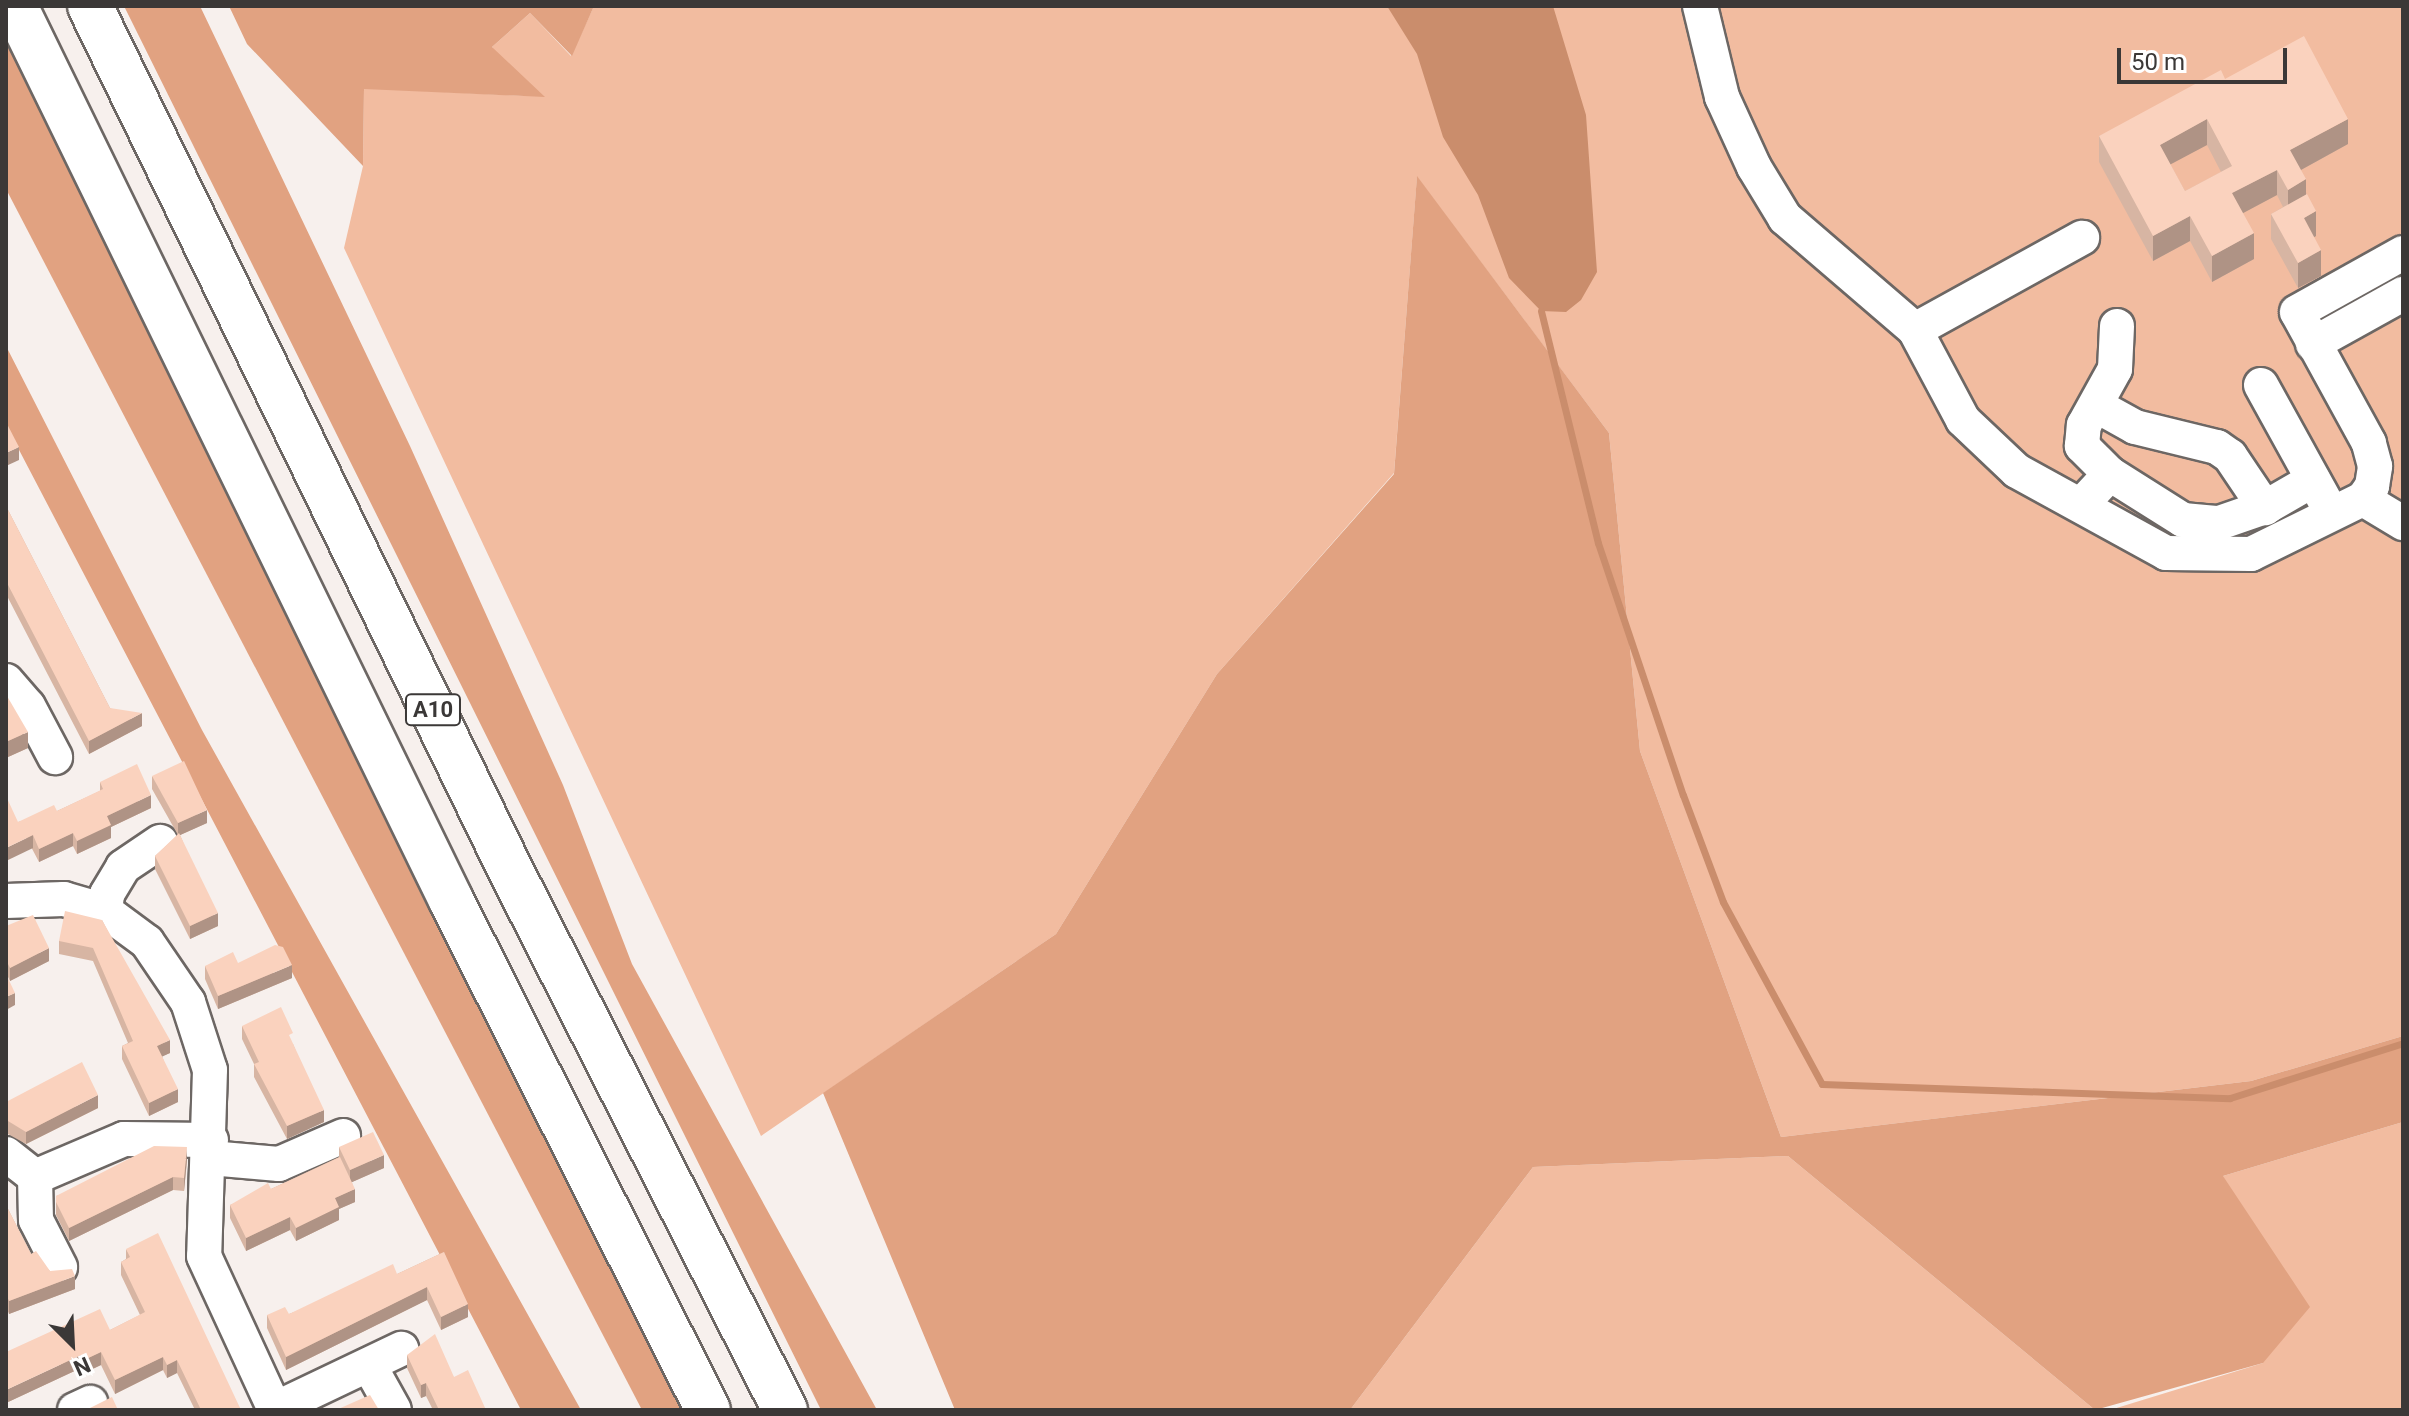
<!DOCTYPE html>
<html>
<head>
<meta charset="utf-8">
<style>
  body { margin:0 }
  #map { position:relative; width:2409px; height:1416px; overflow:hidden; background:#f7f0ed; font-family:Roboto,sans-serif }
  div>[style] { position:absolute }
  .green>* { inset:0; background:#f2bca0 }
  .forest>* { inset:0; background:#e1a281 }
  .water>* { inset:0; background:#ca8d6c }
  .stream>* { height:7px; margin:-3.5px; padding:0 3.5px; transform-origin:3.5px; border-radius:3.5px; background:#ca8d6c }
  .roads { filter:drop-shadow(2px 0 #6d6764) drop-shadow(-2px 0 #6d6764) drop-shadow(0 2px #6d6764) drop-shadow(0 -2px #6d6764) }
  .minor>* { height:34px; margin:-17px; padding:0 17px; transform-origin:17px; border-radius:17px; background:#fff }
  .highway>* { height:44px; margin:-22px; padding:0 22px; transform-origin:22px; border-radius:22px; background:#fff }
  .wall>* { inset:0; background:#d7b5a3 }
  .shaded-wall>* { inset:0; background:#af9385 }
  .building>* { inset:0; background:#fad2be }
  span { translate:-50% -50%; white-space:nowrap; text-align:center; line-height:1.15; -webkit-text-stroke:7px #fff; paint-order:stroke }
  .shield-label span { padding:2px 6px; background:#fff; border:2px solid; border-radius:6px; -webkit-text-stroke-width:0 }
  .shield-label { font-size:22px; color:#3b3837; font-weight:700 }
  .frame { position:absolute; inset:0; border:8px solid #3b3837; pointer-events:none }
  .north { position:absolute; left:32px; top:1304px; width:80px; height:80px; -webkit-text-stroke:6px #fff; paint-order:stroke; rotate:156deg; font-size:22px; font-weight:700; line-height:32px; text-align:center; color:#3b3837 }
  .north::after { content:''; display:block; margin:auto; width:28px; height:36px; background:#3b3837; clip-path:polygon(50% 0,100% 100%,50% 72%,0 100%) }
  .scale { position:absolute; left:2117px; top:48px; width:170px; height:36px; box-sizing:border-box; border:4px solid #3b3837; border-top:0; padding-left:10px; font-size:24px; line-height:28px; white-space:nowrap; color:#3b3837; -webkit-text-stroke:6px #fff; paint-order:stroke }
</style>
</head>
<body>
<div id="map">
  <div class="green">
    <div style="clip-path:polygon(594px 6px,2403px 6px,2403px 1036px,2251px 1081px,1781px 1137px,1640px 751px,1609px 433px,1417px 177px,1394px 473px,1217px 674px,1056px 934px,761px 1136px,344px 248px,363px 166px,364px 88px,526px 96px,492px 47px,530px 13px,571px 56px)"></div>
    <div style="clip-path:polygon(2403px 1122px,2403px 1410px,2110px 1410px,2263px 1363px,2223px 1176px)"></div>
    <div style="clip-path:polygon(1788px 1156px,2095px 1410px,1350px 1410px,1533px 1167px)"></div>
  </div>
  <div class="forest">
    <div style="clip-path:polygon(124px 6px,200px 6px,410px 446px,563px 785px,632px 964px,877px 1410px,821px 1410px)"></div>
    <div style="clip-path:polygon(229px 6px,594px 6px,572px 56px,530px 13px,492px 47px,545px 97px,364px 89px,363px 166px,247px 44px)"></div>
    <div style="clip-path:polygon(6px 18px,686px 1410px,642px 1410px,6px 189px)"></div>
    <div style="clip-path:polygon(1417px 176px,1609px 433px,1640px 751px,1781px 1137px,2251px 1081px,2403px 1036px,2403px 1122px,2223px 1176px,2310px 1307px,2263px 1363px,2095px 1410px,1788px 1156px,1533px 1167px,1350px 1410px,955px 1410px,823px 1093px,1056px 934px,1217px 674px,1394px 474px)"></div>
    <div style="clip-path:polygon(6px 346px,202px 730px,581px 1410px,521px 1410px,6px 425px)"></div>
  </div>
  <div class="water">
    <div style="clip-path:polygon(1387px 6px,1553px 6px,1586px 115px,1597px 272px,1581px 300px,1566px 312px,1541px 311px,1509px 278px,1478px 195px,1443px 137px,1417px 54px)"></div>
  </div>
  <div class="stream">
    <div style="left:1541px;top:311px;width:239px;rotate:76.2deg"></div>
    <div style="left:1598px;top:543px;width:266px;rotate:71.4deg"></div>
    <div style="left:1683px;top:795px;width:114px;rotate:69.5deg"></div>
    <div style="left:1723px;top:902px;width:207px;rotate:61.5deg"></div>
    <div style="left:1822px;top:1084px;width:408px;rotate:2deg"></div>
    <div style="left:2230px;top:1098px;width:182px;rotate:-17.6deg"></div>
  </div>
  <div class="roads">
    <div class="minor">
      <div style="left:1700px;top:6px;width:94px;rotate:76.4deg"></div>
      <div style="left:1722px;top:97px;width:77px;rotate:65.4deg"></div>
      <div style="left:1754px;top:167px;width:60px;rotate:58.7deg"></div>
      <div style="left:1785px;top:218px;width:172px;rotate:40.7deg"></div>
      <div style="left:1915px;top:330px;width:191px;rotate:-28.9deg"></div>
      <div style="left:1915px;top:330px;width:102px;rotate:61.9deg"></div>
      <div style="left:1963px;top:420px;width:74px;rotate:43.4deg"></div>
      <div style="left:2017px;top:471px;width:170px;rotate:28.8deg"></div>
      <div style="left:2166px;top:553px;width:85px;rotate:0.7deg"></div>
      <div style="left:2251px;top:554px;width:125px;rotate:-26.2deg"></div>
      <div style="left:2363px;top:499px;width:47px;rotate:31deg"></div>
      <div style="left:2313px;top:344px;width:103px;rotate:-29.1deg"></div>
      <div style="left:2261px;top:385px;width:130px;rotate:61.1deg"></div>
      <div style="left:2099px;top:407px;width:41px;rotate:29.1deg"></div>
      <div style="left:2135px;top:427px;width:84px;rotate:13.7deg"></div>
      <div style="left:2217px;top:447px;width:16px;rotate:35deg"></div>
      <div style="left:2230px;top:456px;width:63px;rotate:56.1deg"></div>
      <div style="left:2110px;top:474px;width:40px;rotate:-135deg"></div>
      <div style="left:2082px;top:446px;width:21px;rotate:-85deg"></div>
      <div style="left:2084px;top:425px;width:64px;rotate:-61deg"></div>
      <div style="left:2115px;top:369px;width:43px;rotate:-87.3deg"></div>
      <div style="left:2363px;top:499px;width:16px;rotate:-55deg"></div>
      <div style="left:2372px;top:486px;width:20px;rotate:-81deg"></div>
      <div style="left:2375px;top:466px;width:24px;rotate:-105deg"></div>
      <div style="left:2369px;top:443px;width:149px;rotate:-118.8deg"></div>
      <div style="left:2297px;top:312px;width:121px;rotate:-29.1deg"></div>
      <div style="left:2082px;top:504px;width:41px;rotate:-47deg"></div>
      <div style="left:2110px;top:474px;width:86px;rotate:32.2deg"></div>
      <div style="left:2183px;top:520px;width:36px;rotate:5deg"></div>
      <div style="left:2219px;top:523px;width:52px;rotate:-19.1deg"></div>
      <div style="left:2268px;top:506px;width:52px;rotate:-30deg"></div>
      <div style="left:6px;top:681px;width:33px;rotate:49deg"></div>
      <div style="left:28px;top:706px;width:58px;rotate:62.1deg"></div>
      <div style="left:6px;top:901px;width:58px;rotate:-2deg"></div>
      <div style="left:64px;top:899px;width:43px;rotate:16.3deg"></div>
      <div style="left:105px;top:911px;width:52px;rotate:36.4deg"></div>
      <div style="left:147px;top:942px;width:73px;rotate:55.7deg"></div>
      <div style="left:188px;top:1002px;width:71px;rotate:72.1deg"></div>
      <div style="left:210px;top:1070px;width:186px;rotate:91.8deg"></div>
      <div style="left:204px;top:1256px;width:170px;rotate:65.2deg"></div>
      <div style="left:105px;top:911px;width:17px;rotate:-83deg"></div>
      <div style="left:107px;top:894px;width:31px;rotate:-59deg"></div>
      <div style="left:123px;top:867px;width:45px;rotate:-34deg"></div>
      <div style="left:6px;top:1154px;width:37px;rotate:38deg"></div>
      <div style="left:35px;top:1177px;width:43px;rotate:88.7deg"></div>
      <div style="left:36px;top:1220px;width:53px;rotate:62.9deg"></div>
      <div style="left:210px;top:1158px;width:69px;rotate:5deg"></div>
      <div style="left:279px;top:1164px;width:70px;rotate:-23.6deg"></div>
      <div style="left:35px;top:1177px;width:97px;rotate:-23.1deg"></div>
      <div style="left:124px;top:1139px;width:87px;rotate:0.7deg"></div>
      <div style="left:369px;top:1365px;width:51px;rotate:60.9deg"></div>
      <div style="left:275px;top:1409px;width:140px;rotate:-25.5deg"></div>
      <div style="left:75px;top:1410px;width:17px;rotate:-25deg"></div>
    </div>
    <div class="highway">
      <div style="left:15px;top:6px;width:995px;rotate:64deg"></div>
      <div style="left:451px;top:900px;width:571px;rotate:63.26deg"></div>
      <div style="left:90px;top:6px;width:960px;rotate:64.05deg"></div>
      <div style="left:510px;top:869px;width:607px;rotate:63.05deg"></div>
    </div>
  </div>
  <div class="wall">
    <div style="clip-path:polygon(evenodd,2225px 79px,2348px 144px,2301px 170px,2316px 236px,2314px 237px,2321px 276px,2298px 288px,2271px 239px,2271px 214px,2283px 207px,2277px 195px,2243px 213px,2254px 259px,2212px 282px,2190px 241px,2153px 261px,2099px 162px,2099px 136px,2225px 79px,2207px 145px,2221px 172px,2185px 191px,2170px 164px,2207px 145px)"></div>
    <div style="clip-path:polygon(6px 506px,110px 708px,142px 726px,89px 754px,6px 594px)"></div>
    <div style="clip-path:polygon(6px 697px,28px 748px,8px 757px,6px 752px)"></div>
    <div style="clip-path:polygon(152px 776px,207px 823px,180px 835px,218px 926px,190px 939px,155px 869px,155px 856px,178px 835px,152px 789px)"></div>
    <div style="clip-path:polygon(100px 782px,151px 808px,111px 827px,111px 838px,77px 854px,73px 846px,39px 862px,18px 822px,57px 811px,100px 791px)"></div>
    <div style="clip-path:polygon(102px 920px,170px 1053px,162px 1056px,178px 1102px,149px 1116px,122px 1059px,122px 1046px,128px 1043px,93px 961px,59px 954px,59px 941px)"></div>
    <div style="clip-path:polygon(6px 926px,49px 961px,10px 981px,6px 973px)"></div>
    <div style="clip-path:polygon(238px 963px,292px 978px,218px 1009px,205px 979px,205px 966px)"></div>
    <div style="clip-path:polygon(242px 1026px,293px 1044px,324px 1122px,287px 1139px,254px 1077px,254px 1064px,242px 1039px)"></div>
    <div style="clip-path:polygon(6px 1102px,98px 1108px,26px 1144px,8px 1134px,6px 1130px)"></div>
    <div style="clip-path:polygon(339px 1147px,384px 1168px,352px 1182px,355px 1202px,339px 1209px,339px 1220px,296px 1241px,290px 1230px,246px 1251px,230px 1218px,230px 1205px,271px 1189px,339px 1157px)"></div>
    <div style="clip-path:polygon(187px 1160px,184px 1191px,173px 1190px,69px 1241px,56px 1215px,56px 1196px)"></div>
    <div style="clip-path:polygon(6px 1205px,31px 1254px,50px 1271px,75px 1289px,9px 1314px,6px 1307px)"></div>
    <div style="clip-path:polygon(126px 1249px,241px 1410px,195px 1410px,177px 1373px,167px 1378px,163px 1370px,115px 1394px,101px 1365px,84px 1373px,81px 1368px,6px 1403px,110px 1330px,140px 1315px,121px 1275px,121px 1262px,126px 1259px)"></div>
    <div style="clip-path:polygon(444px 1252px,468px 1317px,441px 1330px,427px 1300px,286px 1370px,267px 1328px,267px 1315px,289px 1314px,397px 1274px)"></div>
    <div style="clip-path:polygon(407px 1355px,454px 1377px,486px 1410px,433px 1410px,426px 1396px,421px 1398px,407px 1368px)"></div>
  </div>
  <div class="shaded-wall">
    <div style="clip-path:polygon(2207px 119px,2207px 145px,2160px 170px,2160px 145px)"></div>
    <div style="clip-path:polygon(2348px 119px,2348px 144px,2290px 176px,2290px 150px)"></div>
    <div style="clip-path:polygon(2277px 170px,2277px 195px,2232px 219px,2232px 193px)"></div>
    <div style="clip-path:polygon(2306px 179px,2306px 205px,2288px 215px,2288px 190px)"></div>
    <div style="clip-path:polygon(2316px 211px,2316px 236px,2304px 243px,2304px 218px)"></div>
    <div style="clip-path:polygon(2190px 216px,2190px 241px,2153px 261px,2153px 236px)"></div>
    <div style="clip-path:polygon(2254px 233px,2254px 259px,2212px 282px,2212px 256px)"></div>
    <div style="clip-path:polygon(2321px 250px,2321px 276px,2298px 288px,2298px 263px)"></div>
    <div style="clip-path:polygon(19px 447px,19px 460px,6px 466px,6px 453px)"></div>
    <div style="clip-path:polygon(142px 713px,142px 726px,89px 754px,89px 741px)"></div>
    <div style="clip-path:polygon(28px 732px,28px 748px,8px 757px,8px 741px)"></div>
    <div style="clip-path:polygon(151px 795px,151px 808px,111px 827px,111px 838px,77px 854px,77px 841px,107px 816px)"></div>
    <div style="clip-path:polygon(207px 810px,207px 823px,178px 836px,178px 823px)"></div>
    <div style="clip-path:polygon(73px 833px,73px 846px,39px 862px,39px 849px)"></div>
    <div style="clip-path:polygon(33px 835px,33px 848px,6px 861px,6px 848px)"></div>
    <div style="clip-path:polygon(218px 913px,218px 926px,190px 939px,190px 926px)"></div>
    <div style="clip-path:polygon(49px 948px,49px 961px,10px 981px,10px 968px)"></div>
    <div style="clip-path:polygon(292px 965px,292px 978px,218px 1009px,218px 996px)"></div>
    <div style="clip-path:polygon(15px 993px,15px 1005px,6px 1010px,6px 997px)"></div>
    <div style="clip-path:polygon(170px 1040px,170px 1053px,157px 1059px,157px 1046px)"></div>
    <div style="clip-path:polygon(178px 1089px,178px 1102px,149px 1116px,149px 1103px)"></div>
    <div style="clip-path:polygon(98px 1095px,98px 1108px,26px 1144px,26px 1132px)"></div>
    <div style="clip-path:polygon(324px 1110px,324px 1122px,287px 1139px,287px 1126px)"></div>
    <div style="clip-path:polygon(187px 1147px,187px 1160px,184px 1191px,184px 1178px)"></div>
    <div style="clip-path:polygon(384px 1155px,384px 1168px,350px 1183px,350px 1170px)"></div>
    <div style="clip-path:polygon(173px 1177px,173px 1190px,69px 1241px,69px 1228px)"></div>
    <div style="clip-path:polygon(355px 1189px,355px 1202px,339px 1209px,339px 1220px,296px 1241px,296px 1228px,335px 1198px)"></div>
    <div style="clip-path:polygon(290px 1217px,290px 1230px,246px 1251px,246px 1238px)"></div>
    <div style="clip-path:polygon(75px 1276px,75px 1289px,9px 1314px,9px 1301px)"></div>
    <div style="clip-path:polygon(427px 1287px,427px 1300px,286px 1370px,286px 1357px)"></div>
    <div style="clip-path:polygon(468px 1304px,468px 1317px,441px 1330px,441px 1317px)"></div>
    <div style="clip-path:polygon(101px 1352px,101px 1365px,84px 1373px,84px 1360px)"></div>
    <div style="clip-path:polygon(81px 1355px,81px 1368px,6px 1403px,6px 1390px)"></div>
    <div style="clip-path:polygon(163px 1357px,163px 1370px,115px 1394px,115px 1380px)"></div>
    <div style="clip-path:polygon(177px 1360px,177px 1373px,167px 1378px,167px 1365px)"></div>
    <div style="clip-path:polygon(426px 1383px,426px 1396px,421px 1398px,421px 1385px)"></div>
  </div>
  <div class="building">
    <div style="clip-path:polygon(evenodd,2304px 36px,2348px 119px,2290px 150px,2306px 179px,2288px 190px,2277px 170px,2232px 193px,2254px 233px,2212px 256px,2190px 216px,2153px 236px,2099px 136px,2221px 70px,2225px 79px,2304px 36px,2207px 119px,2232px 166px,2185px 191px,2160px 145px,2207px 119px)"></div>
    <div style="clip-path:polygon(2307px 194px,2316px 211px,2304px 218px,2321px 250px,2298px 263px,2271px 214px)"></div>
    <div style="clip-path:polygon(6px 422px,19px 447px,6px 453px)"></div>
    <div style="clip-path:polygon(6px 506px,110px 708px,142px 713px,89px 741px,6px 581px)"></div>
    <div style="clip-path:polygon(7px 696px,28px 732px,8px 741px,6px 736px)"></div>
    <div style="clip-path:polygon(184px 761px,207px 810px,178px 823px,152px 776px)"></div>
    <div style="clip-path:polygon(137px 764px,151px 795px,107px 816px,111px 825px,77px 841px,73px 833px,39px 849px,33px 835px,6px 848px,6px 796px,18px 822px,54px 805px,57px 811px,103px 789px,100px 782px)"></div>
    <div style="clip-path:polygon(179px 833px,218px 913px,190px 926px,155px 856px)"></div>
    <div style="clip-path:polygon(65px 911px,102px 920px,170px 1040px,157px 1046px,178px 1089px,149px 1103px,122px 1046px,133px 1041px,93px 948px,59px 941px)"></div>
    <div style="clip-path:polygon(33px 915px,49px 948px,10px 968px,6px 960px,6px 926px)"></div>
    <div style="clip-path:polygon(275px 945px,283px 947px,292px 965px,218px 996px,205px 966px,233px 952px,238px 963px)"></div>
    <div style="clip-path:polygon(6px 974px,15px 993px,6px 997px)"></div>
    <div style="clip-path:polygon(281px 1007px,293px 1033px,289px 1035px,324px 1110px,287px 1126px,254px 1064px,259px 1062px,242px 1026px)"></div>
    <div style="clip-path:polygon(82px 1062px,98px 1095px,26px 1132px,8px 1121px,6px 1117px,6px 1102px)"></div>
    <div style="clip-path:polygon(373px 1132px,384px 1155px,350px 1170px,339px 1147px)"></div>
    <div style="clip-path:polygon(154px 1146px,187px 1147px,184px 1178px,173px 1177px,69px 1228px,56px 1202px,56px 1196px)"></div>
    <div style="clip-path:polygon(340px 1157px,355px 1189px,335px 1198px,339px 1207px,296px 1228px,290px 1217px,246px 1238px,230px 1205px,268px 1183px,271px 1189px)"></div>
    <div style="clip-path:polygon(6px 1205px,31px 1254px,36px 1251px,50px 1271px,72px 1269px,75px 1276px,9px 1301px,6px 1294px)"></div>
    <div style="clip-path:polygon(158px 1233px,241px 1410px,201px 1410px,177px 1360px,167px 1365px,163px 1357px,115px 1380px,101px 1352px,84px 1360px,81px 1355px,6px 1390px,6px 1352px,100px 1309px,110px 1330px,145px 1312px,121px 1262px,130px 1257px,126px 1249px)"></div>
    <div style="clip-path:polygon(444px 1252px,468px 1304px,441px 1317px,427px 1287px,286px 1357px,267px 1315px,285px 1307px,289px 1314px,393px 1264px,397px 1274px)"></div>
    <div style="clip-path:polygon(435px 1334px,454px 1377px,468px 1370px,486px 1410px,439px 1410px,426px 1383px,421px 1385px,407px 1355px)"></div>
    <div style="clip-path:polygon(370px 1395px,379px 1410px,336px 1410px)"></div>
    <div style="clip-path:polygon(112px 1397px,118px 1410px,86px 1410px)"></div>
  </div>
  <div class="shield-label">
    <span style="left:433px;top:710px">A10</span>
  </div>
  <div class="frame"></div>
  <div class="north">N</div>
  <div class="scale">50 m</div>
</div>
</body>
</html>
